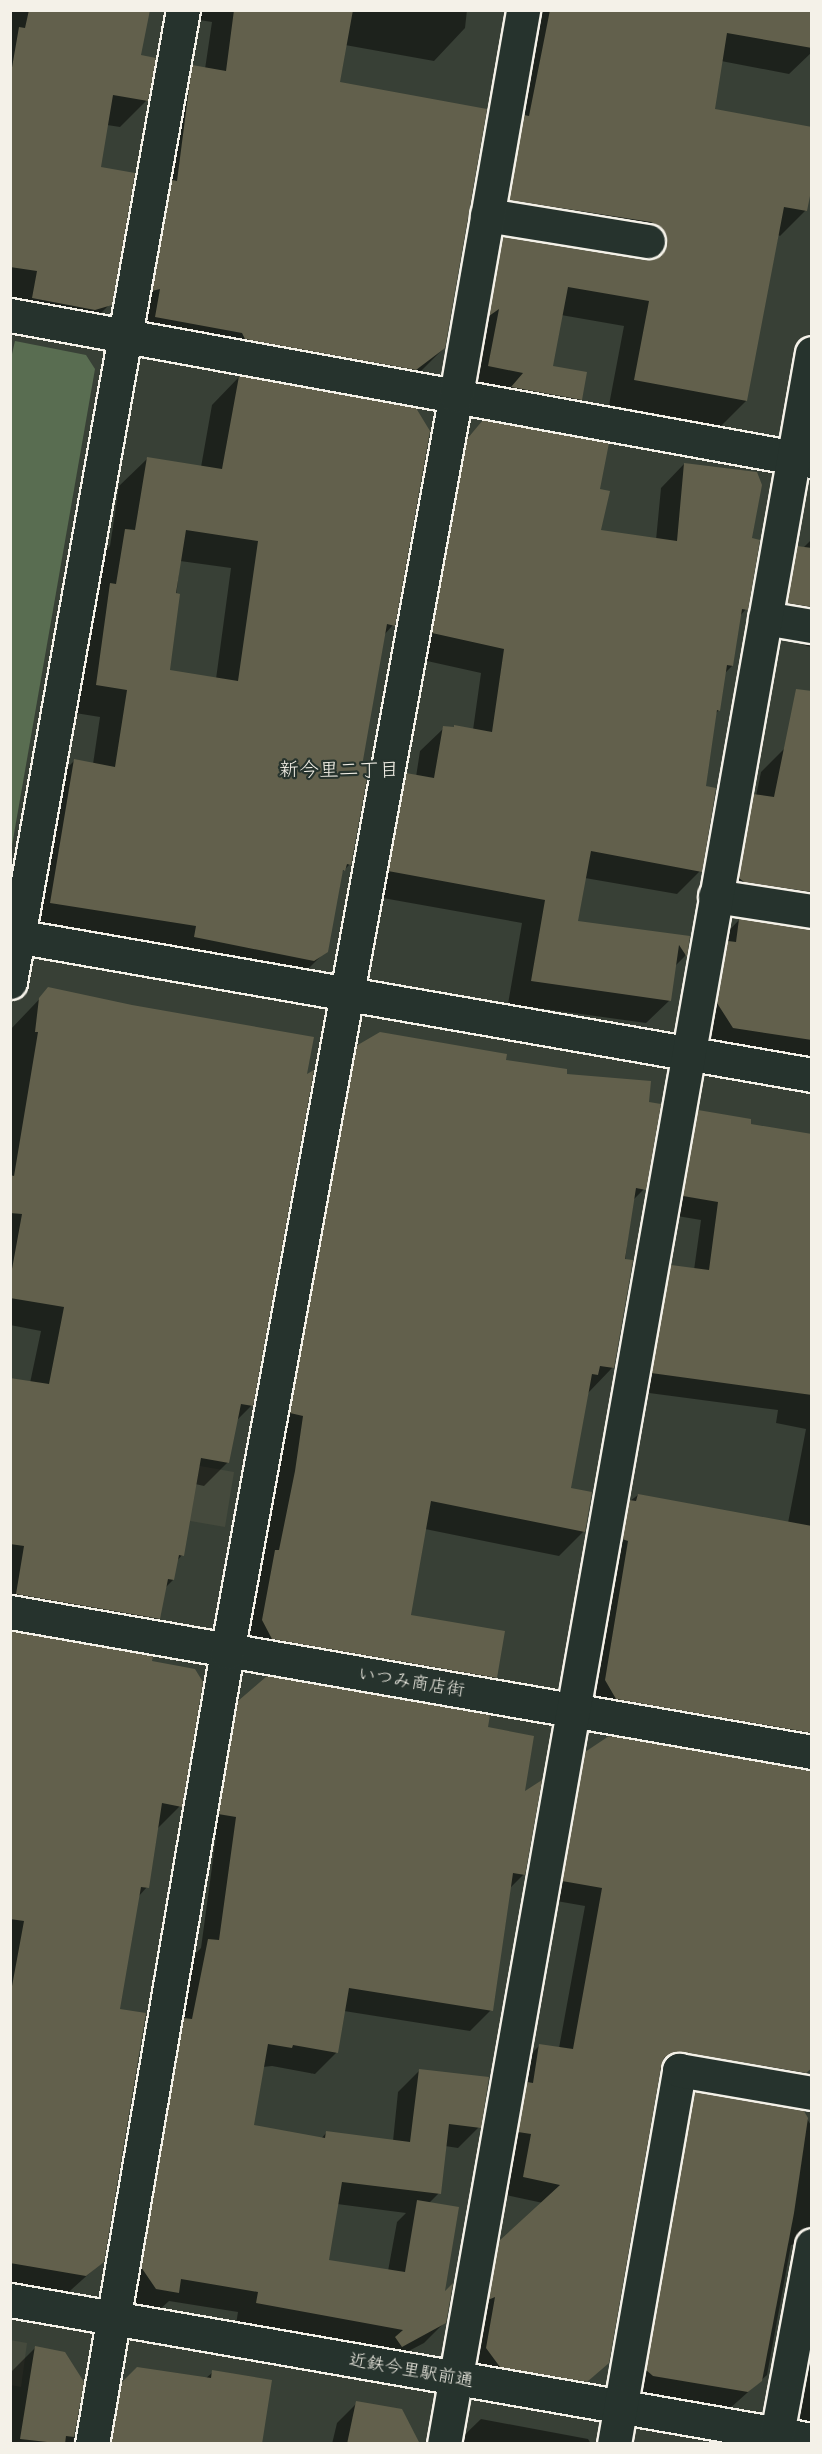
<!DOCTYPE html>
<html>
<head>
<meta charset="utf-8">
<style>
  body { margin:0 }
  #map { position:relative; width:822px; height:2454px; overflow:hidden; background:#384036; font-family:"Architects Daughter","Klee One",sans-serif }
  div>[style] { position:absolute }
  .built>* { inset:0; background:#454a3d }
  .green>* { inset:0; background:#596d51 }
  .shadow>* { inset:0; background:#0007 }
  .building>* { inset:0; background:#62604c }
  .roads { filter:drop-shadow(2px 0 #f4f1e8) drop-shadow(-2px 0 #f4f1e8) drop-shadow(0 2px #f4f1e8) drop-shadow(0 -2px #f4f1e8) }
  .minor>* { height:33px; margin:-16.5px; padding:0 16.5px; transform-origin:16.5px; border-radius:16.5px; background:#26332d }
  span { translate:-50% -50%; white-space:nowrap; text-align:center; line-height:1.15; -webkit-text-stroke:4.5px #26332d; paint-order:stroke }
  .street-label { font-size:18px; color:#f4f1e8 }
  .neighbourhood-label { font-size:20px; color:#f4f1e8 }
  .frame { position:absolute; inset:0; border:12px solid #f4f1e8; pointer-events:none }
</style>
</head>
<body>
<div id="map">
  <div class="built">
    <div style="clip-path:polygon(97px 1448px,234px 1472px,225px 1527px,87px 1503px)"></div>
    <div style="clip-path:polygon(10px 2340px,27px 2343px,21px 2387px,11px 2385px)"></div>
  </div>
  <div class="green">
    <div style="clip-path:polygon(15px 341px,86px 355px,95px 369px,11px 851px,10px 363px)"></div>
  </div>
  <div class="shadow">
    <div style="clip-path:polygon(10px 10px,148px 10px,140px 56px,146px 101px,120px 127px,107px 125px,99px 168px,110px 304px,83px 331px,10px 325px)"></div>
    <div style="clip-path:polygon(195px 10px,467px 10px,465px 28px,434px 61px,345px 45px,338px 83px,444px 348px,418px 374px,131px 342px,167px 92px,193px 66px,205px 69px,212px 22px,193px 19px)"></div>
    <div style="clip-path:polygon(530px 10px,812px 10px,812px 52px,789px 74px,721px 61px,713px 110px,806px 210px,780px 236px,778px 235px,746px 401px,721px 426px,609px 405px,624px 326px,561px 315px,551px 367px,581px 399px,555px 425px,463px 392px,478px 263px,503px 238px,641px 260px,634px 251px,485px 225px)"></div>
    <div style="clip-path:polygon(evenodd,239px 377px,393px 625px,384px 635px,361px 767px,350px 864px,341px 873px,326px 951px,298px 979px,23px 930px,47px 788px,74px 761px,93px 764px,100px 717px,69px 712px,98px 558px,110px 546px,119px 486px,147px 459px,201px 467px,212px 405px,239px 377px,180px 561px,231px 568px,216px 679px,168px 671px,180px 561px)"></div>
    <div style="clip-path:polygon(483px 422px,598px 490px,600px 532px,656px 540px,661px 488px,684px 464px,750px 540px,746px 609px,740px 616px,732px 666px,725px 673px,719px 710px,715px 714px,705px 787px,700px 871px,677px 894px,585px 878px,577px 922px,689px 937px,685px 956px,674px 967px,670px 1000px,646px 1023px,508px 1004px,522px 923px,366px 895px,383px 799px,407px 775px,416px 777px,420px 751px,444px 728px,473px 730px,481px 673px,409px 657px,460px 446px)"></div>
    <div style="clip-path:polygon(812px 539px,812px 647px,806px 646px,800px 635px,764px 626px,774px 571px,798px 547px,803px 548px)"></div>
    <div style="clip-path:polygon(785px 748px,812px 753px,812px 1067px,710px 1051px,694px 1027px,716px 944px,739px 920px,806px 931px,800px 920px,720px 905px,730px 819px,756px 796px,761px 772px)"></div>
    <div style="clip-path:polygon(49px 989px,305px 1077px,312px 1073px,251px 1406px,236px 1421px,228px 1462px,204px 1486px,195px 1484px,182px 1555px,176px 1562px,173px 1580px,165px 1588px,159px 1618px,135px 1642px,10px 1621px,10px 1379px,30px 1383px,41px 1331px,10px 1325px,10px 1030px)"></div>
    <div style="clip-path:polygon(357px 1047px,504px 1061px,565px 1075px,644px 1189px,632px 1201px,613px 1367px,588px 1393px,569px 1489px,584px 1531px,559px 1556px,425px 1529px,409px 1616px,496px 1677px,471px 1702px,238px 1646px,332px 1073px)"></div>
    <div style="clip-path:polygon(698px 1112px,749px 1126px,812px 1136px,812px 1764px,587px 1699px,611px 1520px,630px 1501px,638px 1495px,788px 1523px,806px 1429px,776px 1423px,778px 1410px,634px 1391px,653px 1285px,671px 1267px,694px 1270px,701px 1220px,665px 1214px,680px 1130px)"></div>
    <div style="clip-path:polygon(10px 1633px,151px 1662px,180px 1806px,156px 1830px,147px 1887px,138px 1897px,118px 2010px,103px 2261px,61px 2299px,10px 2290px)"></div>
    <div style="clip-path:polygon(evenodd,239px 1702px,487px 1728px,523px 1794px,524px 1874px,509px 1889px,491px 2010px,470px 2031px,344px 2011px,336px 2053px,315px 2074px,272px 2066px,263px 2067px,253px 2126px,321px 2139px,326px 2133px,393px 2141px,398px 2092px,419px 2071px,479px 2127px,458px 2148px,445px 2146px,439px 2193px,429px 2203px,445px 2322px,424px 2343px,380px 2366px,236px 2324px,238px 2312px,169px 2301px,156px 2313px,135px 2310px,121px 2289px,188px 1961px,201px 1948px,216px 1837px,198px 1834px,217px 1723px,239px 1702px,337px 2204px,406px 2213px,397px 2222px,388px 2271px,327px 2262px,337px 2204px)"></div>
    <div style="clip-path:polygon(586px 1753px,812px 2065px,786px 2091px,659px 2070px,608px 2363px,567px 2399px,469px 2367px,481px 2261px,543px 2203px,506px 2195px,513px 2151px,500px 2150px,521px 2064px,540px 2045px,559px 2048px,585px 1906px,545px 1899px,567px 1772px)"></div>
    <div style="clip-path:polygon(695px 2093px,803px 2112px,812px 2127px,812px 2257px,796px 2244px,791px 2245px,767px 2375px,728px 2410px,632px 2394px,676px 2112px)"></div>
    <div style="clip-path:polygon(812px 2274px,812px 2423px,803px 2422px,788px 2404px)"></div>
    <div style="clip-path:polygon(36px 2347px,82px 2382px,73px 2444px,10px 2444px,12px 2371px)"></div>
    <div style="clip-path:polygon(138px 2368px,205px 2379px,213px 2372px,261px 2444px,93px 2444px,101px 2405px)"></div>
    <div style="clip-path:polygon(357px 2403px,418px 2444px,332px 2444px,337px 2423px)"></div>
    <div style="clip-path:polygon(481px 2419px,588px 2439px,591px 2444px,455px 2444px)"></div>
  </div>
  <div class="building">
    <div style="clip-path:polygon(29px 10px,150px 10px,141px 55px,156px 58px,148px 101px,113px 95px,101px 167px,135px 173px,112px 305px,95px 310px,32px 298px,37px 271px,10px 267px,10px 79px,19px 27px,25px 28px)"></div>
    <div style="clip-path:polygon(234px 10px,353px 10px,340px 82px,487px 109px,445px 348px,416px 370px,245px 339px,242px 333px,155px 317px,160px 289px,152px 291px,172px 180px,177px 181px,192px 65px,226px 71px)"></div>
    <div style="clip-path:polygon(550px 10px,812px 10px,812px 48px,727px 33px,715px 109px,812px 127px,812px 186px,807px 211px,784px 207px,747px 401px,634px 380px,649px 301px,568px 287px,553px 366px,587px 372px,582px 400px,511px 387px,523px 373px,488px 366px,499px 309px,489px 316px,503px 237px,645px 260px,655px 258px,663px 252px,666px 245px,665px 234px,659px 226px,651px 222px,509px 200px,524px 115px,529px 116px)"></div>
    <div style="clip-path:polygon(evenodd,239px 376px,416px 408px,430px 431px,395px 626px,387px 624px,362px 766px,369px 767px,351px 865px,347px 864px,345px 871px,343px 870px,328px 952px,314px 961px,194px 937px,196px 926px,50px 903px,74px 759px,115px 767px,127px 690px,96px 685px,110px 583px,116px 584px,125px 529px,135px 530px,147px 457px,222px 469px,239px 376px,186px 530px,258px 541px,238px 681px,170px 670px,180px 594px,176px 593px,186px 530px)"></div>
    <div style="clip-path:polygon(483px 420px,609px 443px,600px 489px,610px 491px,601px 530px,677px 541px,684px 463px,757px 472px,762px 485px,752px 538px,760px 540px,748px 610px,742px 609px,733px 666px,727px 665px,720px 711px,717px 710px,706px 786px,716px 788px,702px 872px,591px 851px,578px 921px,690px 936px,687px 957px,679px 945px,671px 1001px,531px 981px,545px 900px,388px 871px,406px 773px,434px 778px,443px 726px,454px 727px,454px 725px,492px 732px,504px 649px,432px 633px,467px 439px)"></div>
    <div style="clip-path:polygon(797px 546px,812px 548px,812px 607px,787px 603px)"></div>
    <div style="clip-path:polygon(796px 689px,812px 691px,812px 892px,744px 882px,739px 878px,753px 794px,774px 797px)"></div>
    <div style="clip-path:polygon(739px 919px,812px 929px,812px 1040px,733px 1028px,717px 1003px,728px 941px,736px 942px)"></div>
    <div style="clip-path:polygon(48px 987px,132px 1005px,314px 1037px,307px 1074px,314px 1070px,253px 1406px,241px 1404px,229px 1463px,201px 1458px,184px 1556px,179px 1555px,174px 1580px,168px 1579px,160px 1619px,16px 1594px,24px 1546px,10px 1544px,10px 1378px,49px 1384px,64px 1307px,10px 1298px,10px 1280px,22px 1214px,10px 1213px,10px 1175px,14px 1176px,38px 1032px,35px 1032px,39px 998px)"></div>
    <div style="clip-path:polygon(380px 1032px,507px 1054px,506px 1060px,567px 1069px,567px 1074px,651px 1081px,649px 1102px,661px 1104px,646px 1190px,636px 1188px,625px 1259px,633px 1260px,614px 1368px,600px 1366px,598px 1375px,592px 1374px,571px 1488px,592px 1492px,585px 1532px,431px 1501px,411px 1615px,505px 1631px,497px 1678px,272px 1639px,262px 1620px,275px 1550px,279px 1550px,295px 1471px,303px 1416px,290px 1413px,356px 1046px)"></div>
    <div style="clip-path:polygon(698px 1110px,751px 1119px,751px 1124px,812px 1134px,812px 1395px,651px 1373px,671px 1265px,709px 1270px,718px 1202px,683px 1196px)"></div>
    <div style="clip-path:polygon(638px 1494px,812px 1526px,812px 1733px,616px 1699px,605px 1680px,628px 1541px,622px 1539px,629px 1500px,636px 1501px)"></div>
    <div style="clip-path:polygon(10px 1631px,153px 1656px,152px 1661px,195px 1669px,203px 1682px,182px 1807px,162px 1803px,149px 1888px,141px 1887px,120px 2009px,146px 2013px,104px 2262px,86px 2276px,10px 2263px,10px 1997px,24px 1921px,10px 1919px)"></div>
    <div style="clip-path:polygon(267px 1676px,490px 1715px,488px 1727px,534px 1736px,525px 1791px,542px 1780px,525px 1875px,513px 1873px,493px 2011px,349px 1988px,338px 2053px,293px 2045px,292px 2048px,268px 2044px,254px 2125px,325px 2138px,326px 2131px,410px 2142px,419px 2069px,489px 2077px,481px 2128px,449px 2124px,441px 2194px,342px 2182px,329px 2260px,405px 2272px,417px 2200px,459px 2207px,445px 2291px,453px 2283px,446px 2323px,402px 2347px,395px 2337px,403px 2330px,256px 2303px,258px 2292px,181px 2279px,179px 2293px,156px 2289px,141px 2267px,184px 2018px,192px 2019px,208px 1939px,219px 1940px,236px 1817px,218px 1814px,238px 1701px)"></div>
    <div style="clip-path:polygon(609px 1736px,812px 1770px,812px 2068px,806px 2073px,682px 2052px,672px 2053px,664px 2058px,661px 2067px,609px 2363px,587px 2382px,500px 2367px,486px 2348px,495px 2297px,488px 2300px,499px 2241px,560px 2185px,523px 2177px,531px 2134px,518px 2132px,527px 2082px,533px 2083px,539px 2044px,573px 2049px,602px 1888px,562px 1881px,585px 1752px)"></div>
    <div style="clip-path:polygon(694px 2092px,804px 2111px,808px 2118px,794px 2213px,762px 2381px,748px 2392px,653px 2376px,646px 2370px)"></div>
    <div style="clip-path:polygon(35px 2346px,65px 2352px,84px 2382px,74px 2437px,66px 2436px,65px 2444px,20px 2439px)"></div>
    <div style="clip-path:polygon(137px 2367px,211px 2378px,212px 2370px,272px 2380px,262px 2444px,111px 2442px,122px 2382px)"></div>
    <div style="clip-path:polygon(356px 2401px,402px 2409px,420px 2444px,347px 2444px)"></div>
  </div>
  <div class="roads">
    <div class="minor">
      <div style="left:487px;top:215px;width:163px;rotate:9.2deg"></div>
      <div style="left:10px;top:315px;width:815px;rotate:10.32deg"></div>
      <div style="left:765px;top:618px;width:48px;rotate:9.7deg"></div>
      <div style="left:715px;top:896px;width:98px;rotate:8.8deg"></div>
      <div style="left:10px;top:935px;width:814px;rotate:9.9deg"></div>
      <div style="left:10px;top:982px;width:987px;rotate:-79.91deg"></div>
      <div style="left:10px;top:1612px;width:814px;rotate:9.9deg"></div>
      <div style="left:10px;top:2300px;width:814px;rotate:9.9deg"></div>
      <div style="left:777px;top:2434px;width:192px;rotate:-79.5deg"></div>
      <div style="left:92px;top:2444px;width:803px;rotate:-80.33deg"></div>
      <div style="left:227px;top:1652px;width:1278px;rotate:-79.68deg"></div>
      <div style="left:456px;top:395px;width:391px;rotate:-80.1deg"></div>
      <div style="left:444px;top:2444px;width:2123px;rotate:-80.02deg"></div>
      <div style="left:614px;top:2444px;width:380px;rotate:-80.1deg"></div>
      <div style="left:679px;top:2070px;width:135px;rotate:9.8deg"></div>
    </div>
  </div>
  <div class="street-label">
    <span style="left:411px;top:1683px;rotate:9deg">いつみ商店街</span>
    <span style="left:411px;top:2371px;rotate:10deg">近鉄今里駅前通</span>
  </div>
  <div class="neighbourhood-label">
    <span style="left:339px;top:770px">新今里二丁目</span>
  </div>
  <div class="frame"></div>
</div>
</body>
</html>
